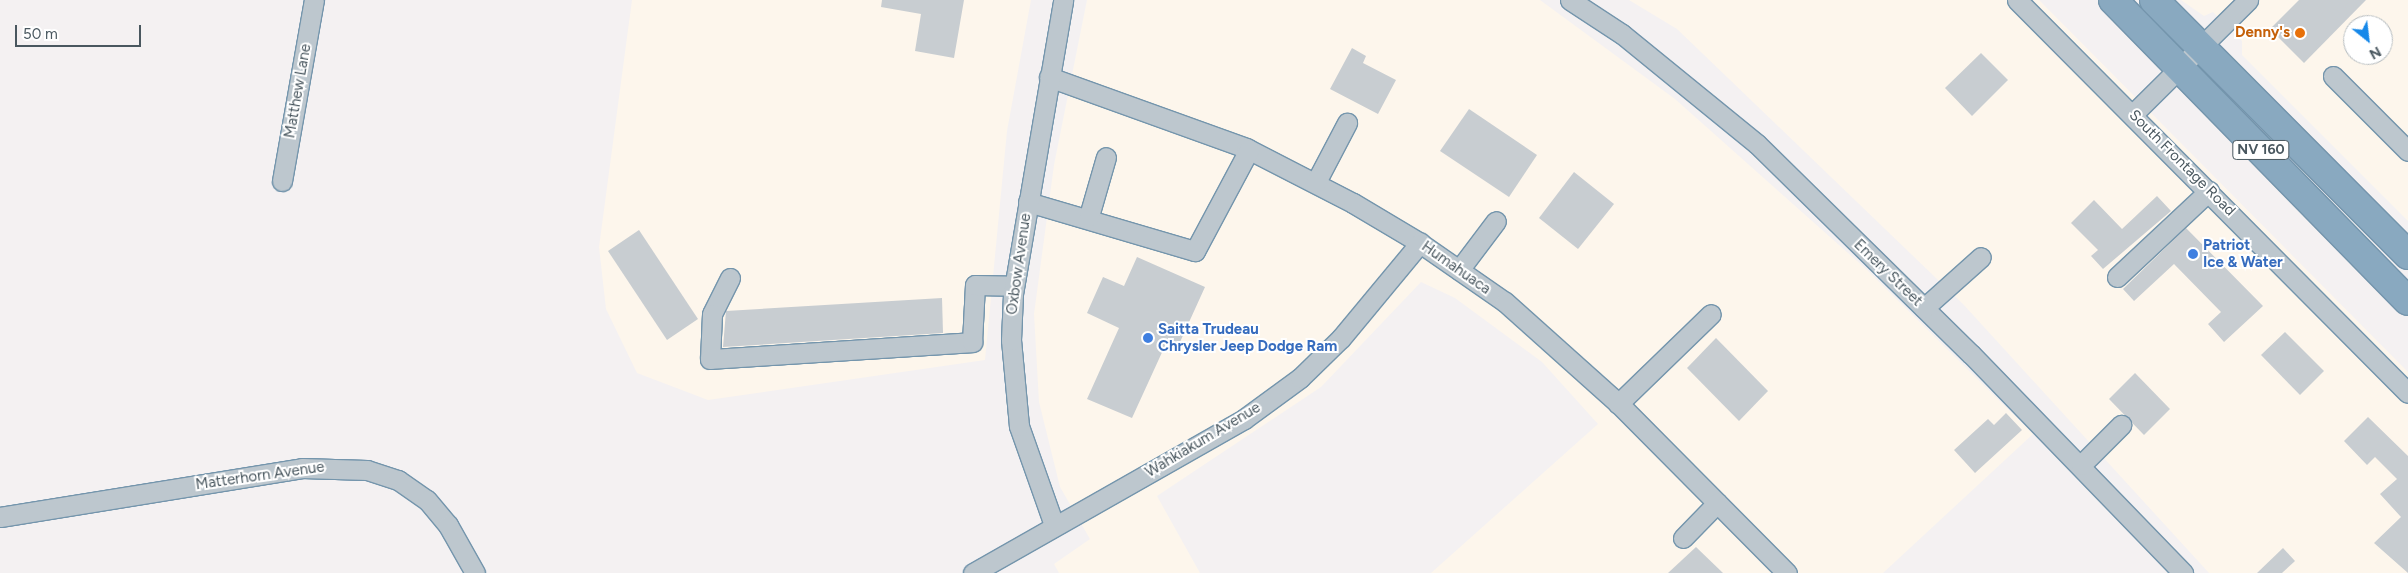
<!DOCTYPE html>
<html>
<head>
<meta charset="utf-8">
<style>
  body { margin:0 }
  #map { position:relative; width:2408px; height:573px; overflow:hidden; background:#f4f1f2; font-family:Figtree,sans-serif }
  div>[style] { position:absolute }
  .commercial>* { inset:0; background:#fdf6ec }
  .building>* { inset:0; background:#c8cdd1 }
  .roads { filter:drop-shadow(1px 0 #7495ac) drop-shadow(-1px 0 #7495ac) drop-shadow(0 1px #7495ac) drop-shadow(0 -1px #7495ac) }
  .minor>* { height:19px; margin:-9.5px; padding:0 9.5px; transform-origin:9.5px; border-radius:9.5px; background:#bdc7ce }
  .highway>* { height:28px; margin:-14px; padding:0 14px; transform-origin:14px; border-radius:14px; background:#89a9c0 }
  .dots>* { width:14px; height:14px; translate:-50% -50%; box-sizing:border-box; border:2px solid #fff; border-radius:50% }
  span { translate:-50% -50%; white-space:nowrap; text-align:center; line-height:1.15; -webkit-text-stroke:4px #fff; paint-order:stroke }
  .shield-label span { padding:1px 4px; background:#fff; border:1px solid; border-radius:4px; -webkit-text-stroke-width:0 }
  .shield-label { font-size:14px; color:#49575f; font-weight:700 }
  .food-label { font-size:15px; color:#c56008; font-weight:700 }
  .right { translate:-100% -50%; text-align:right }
  .street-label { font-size:15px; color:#49575f }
  .shop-label { font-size:15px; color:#366cbe; font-weight:700 }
  .left { translate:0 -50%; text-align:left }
  .north { position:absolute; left:2343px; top:15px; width:50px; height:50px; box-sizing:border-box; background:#fff; border:1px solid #b6bcbf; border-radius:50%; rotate:151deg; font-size:14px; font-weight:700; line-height:20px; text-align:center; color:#49575f }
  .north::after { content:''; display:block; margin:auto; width:18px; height:22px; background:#1688e9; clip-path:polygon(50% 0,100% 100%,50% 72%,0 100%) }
  .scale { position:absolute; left:15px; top:25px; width:126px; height:22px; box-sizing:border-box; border:2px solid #49575f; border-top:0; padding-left:6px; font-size:15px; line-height:18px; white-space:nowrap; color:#49575f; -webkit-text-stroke:4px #fff; paint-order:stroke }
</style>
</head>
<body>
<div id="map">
  <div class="commercial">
    <div style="clip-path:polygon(632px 0,1031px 0,1007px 131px,985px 360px,708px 400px,637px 373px,606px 309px,599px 247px)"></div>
    <div style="clip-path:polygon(1087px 0,1540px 0,1675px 99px,1866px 269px,2033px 434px,1883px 573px,1431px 573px,1598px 424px,1542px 362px,1455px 298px,1421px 282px,1321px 387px,1157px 496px,1200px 573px,1059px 573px,1054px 564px,1090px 539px,1060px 487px,1039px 402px,1034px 314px,1054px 165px)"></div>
    <div style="clip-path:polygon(1629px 0,2039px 0,2408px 372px,2408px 573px,2209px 573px,1963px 304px,1677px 29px)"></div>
    <div style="clip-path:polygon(evenodd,2181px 0,2408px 0,2408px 221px,2242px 55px,2242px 41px,2213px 12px,2204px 16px,2181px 0,2353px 25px,2383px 25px,2383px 55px,2353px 55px,2353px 25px)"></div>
  </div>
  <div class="building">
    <div style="clip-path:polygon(882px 0,964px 0,954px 58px,915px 51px,921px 14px,881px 7px)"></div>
    <div style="clip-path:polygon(2299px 0,2366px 0,2304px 63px,2270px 29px)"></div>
    <div style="clip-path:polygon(1352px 48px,1366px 56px,1363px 63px,1396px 80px,1378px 114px,1330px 89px)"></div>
    <div style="clip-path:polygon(1981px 53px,2008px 80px,1972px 116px,1945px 88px)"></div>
    <div style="clip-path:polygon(1469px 109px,1537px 155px,1509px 197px,1440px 151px)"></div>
    <div style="clip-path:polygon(1574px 172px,1614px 204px,1578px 249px,1539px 218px)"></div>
    <div style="clip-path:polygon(2157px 196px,2171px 211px,2103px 269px,2091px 256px,2098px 250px,2071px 223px,2094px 200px,2122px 229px)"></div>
    <div style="clip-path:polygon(2186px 228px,2263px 306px,2224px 342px,2208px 324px,2221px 312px,2174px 264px,2134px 301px,2123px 289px)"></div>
    <div style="clip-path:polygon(639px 230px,698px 319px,667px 340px,608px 251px)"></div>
    <div style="clip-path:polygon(1137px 257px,1205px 287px,1175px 353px,1164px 348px,1132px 418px,1087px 399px,1119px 328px,1087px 313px,1103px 277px,1124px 286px)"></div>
    <div style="clip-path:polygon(942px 298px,943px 333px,723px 347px,726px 311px)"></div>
    <div style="clip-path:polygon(2285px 332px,2324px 371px,2300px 395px,2261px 355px)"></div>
    <div style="clip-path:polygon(1716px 338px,1768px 391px,1739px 421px,1687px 368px)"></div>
    <div style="clip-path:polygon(2135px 373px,2170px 409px,2144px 435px,2109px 399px)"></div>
    <div style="clip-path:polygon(2006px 413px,2022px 430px,1975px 473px,1954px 450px,1988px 419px,1994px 425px)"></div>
    <div style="clip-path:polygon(2368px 417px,2408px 456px,2408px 573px,2374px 543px,2401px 517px,2380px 494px,2397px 479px,2375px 457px,2367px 465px,2344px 441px)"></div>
    <div style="clip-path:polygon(1696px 547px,1723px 573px,1668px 573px)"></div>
    <div style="clip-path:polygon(2283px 548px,2295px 561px,2282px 573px,2257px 573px)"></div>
  </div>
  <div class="roads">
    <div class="minor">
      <div style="left:1570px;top:0;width:62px;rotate:33.2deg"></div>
      <div style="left:1622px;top:34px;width:174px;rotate:39.2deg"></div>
      <div style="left:1757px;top:144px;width:300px;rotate:44.5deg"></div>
      <div style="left:1971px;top:354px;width:305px;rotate:45.9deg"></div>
      <div style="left:2017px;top:0;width:554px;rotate:45.15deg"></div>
      <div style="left:2333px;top:76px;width:106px;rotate:45deg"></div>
      <div style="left:1049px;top:77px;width:209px;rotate:19.8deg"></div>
      <div style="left:1246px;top:148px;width:120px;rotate:27.2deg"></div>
      <div style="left:1353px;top:203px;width:78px;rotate:30.8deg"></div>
      <div style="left:1420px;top:243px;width:103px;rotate:34.8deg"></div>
      <div style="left:1505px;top:302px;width:150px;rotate:41.8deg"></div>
      <div style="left:1617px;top:402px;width:241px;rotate:45.2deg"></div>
      <div style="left:2133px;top:114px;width:162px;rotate:-44.7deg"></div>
      <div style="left:282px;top:181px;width:184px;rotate:-80deg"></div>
      <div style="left:1316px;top:182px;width:67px;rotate:-62.3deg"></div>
      <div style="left:1028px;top:202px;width:174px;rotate:16.4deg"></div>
      <div style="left:1195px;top:251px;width:115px;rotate:-61.9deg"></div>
      <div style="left:1089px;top:216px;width:61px;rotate:-73.9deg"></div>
      <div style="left:1459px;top:270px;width:61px;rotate:-52.9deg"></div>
      <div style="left:2117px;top:277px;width:126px;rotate:-43.1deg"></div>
      <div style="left:730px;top:278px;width:40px;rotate:116.6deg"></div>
      <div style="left:712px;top:314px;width:45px;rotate:92.5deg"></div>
      <div style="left:710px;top:359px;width:263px;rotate:-3.7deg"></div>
      <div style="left:972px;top:342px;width:57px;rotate:-87deg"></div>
      <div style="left:975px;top:285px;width:39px;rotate:1deg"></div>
      <div style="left:1924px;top:308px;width:76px;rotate:-41.8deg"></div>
      <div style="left:1618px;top:404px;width:129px;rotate:-44.1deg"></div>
      <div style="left:2081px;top:465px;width:57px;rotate:-45deg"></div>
      <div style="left:0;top:517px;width:306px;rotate:-9.2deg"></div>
      <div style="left:302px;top:468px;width:65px;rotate:1.8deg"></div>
      <div style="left:367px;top:470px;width:33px;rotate:18deg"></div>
      <div style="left:398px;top:480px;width:35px;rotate:35deg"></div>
      <div style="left:427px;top:500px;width:33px;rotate:50deg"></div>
      <div style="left:448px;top:525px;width:55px;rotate:60.6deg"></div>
      <div style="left:1054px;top:525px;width:105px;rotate:-109.5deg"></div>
      <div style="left:1019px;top:426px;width:86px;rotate:-95.3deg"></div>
      <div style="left:1011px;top:340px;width:46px;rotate:-87.5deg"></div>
      <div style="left:1013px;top:294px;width:298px;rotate:-80.3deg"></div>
      <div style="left:1683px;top:538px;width:49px;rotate:-45.8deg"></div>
      <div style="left:973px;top:573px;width:312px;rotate:-29.6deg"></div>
      <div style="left:1244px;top:419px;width:69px;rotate:-36.2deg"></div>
      <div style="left:1300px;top:378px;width:57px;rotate:-44.3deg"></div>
      <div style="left:1341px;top:338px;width:124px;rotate:-50.3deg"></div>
    </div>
    <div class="highway">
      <div style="left:2113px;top:0;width:421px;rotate:45.6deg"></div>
      <div style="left:2154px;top:0;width:360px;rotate:45.1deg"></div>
    </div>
  </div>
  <div class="dots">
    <div style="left:2300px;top:33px;background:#e8710a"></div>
    <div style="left:2193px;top:254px;background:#3f7fe0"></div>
    <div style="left:1148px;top:338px;background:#3f7fe0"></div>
  </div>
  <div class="shield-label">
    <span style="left:2261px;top:150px">NV 160</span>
  </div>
  <div class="food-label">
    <span class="right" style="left:2290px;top:33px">Denny's</span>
  </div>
  <div class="street-label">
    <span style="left:298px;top:91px;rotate:-80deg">Matthew Lane</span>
    <span style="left:2182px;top:163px;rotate:45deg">South Frontage Road</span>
    <span style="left:1019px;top:264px;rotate:-82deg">Oxbow Avenue</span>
    <span style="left:1456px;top:268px;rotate:35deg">Humahuaca</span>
    <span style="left:1888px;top:273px;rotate:44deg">Emery Street</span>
    <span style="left:1203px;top:440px;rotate:-31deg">Wahkiakum Avenue</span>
    <span style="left:260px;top:476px;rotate:-8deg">Matterhorn Avenue</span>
  </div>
  <div class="shop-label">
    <span class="left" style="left:2203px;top:254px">Patriot<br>Ice &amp; Water</span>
    <span class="left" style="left:1158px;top:338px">Saitta Trudeau<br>Chrysler Jeep Dodge Ram</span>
  </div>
  <div class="north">N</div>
  <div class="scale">50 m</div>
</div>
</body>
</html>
